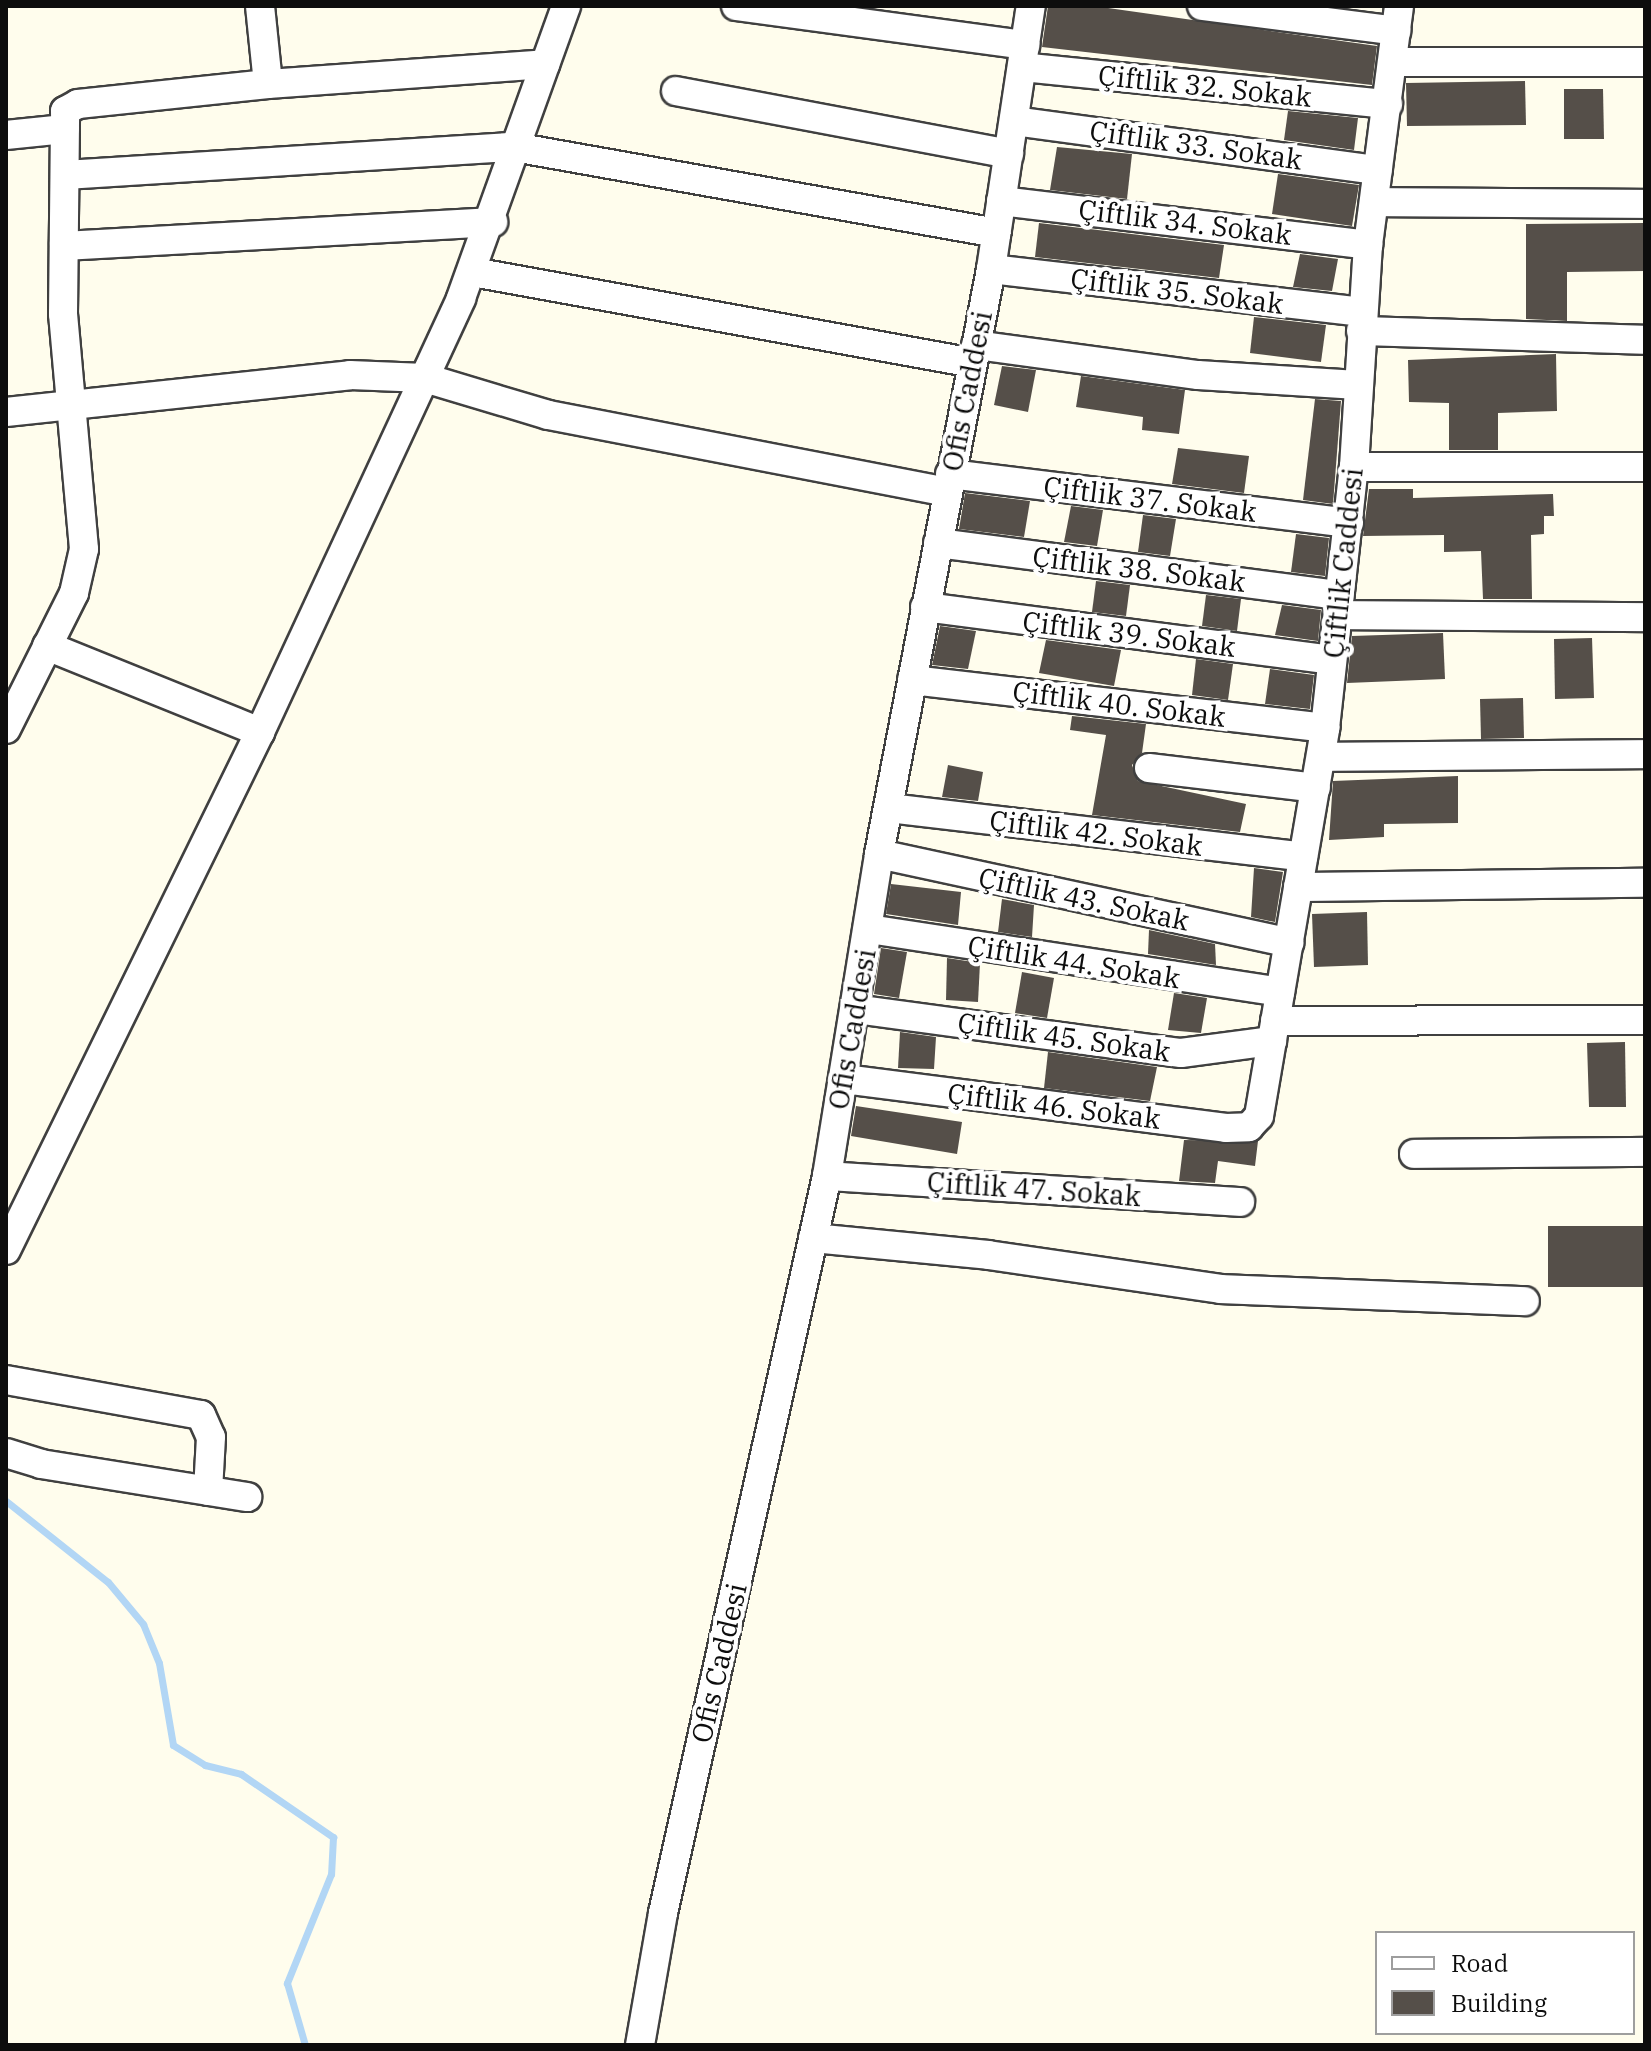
<!DOCTYPE html>
<html>
<head>
<meta charset="utf-8">
<style>
  body { margin:0 }
  #map { position:relative; width:1651px; height:2051px; overflow:hidden; background:#fffded; font-family:"IBM Plex Serif",serif }
  div>[style] { position:absolute }
  .stream>* { height:7px; margin:-3.5px; padding:0 3.5px; transform-origin:3.5px; border-radius:3.5px; background:#b2d6f5 }
  .building>* { inset:0; background:#554f49 }
  .roads { filter:drop-shadow(2px 0 #404040) drop-shadow(-2px 0 #404040) drop-shadow(0 2px #404040) drop-shadow(0 -2px #404040) }
  .minor>* { height:28px; margin:-14px; padding:0 14px; transform-origin:14px; border-radius:14px; background:#fff }
  span { translate:-50% -50%; white-space:nowrap; text-align:center; line-height:1.15; -webkit-text-stroke:8px #fff; paint-order:stroke }
  .street-label { font-size:28px; color:#0d0d0d }
  .frame { position:absolute; inset:0; border:8px solid #0d0d0d; pointer-events:none }
  .legend { position:absolute; left:1375px; top:1931px; width:260px; height:104px; box-sizing:border-box; background:#fff; border:2px solid #9e9e9e; margin:0; padding:10px 14px; list-style:none; font-size:24px; color:#0d0d0d }
  .legend li { display:flex; align-items:center; gap:16px; height:40px }
  .legend b { width:40px; border:2px solid #9e9e9e }
</style>
</head>
<body>
<div id="map">
  <div class="stream">
    <div style="left:6px;top:1501px;width:130px;rotate:38.5deg"></div>
    <div style="left:108px;top:1582px;width:55px;rotate:50.2deg"></div>
    <div style="left:143px;top:1624px;width:42px;rotate:67.7deg"></div>
    <div style="left:159px;top:1663px;width:83px;rotate:80.3deg"></div>
    <div style="left:173px;top:1745px;width:38px;rotate:32deg"></div>
    <div style="left:205px;top:1765px;width:37px;rotate:14deg"></div>
    <div style="left:241px;top:1774px;width:112px;rotate:34.4deg"></div>
    <div style="left:333px;top:1837px;width:37px;rotate:93deg"></div>
    <div style="left:331px;top:1874px;width:118px;rotate:112deg"></div>
    <div style="left:287px;top:1983px;width:65px;rotate:73.8deg"></div>
  </div>
  <div class="building">
    <div style="clip-path:polygon(1048px 6px,1094px 6px,1377px 46px,1372px 85px,1042px 47px)"></div>
    <div style="clip-path:polygon(1525px 81px,1526px 125px,1407px 126px,1406px 83px)"></div>
    <div style="clip-path:polygon(1564px 89px,1603px 89px,1604px 139px,1564px 139px)"></div>
    <div style="clip-path:polygon(1288px 111px,1358px 118px,1354px 150px,1284px 140px)"></div>
    <div style="clip-path:polygon(1057px 147px,1132px 154px,1127px 199px,1050px 190px)"></div>
    <div style="clip-path:polygon(1278px 174px,1359px 185px,1352px 226px,1272px 214px)"></div>
    <div style="clip-path:polygon(1039px 223px,1224px 245px,1219px 278px,1035px 257px)"></div>
    <div style="clip-path:polygon(1645px 223px,1645px 271px,1567px 272px,1567px 321px,1526px 319px,1526px 224px)"></div>
    <div style="clip-path:polygon(1300px 254px,1338px 259px,1332px 291px,1293px 287px)"></div>
    <div style="clip-path:polygon(1254px 317px,1326px 325px,1321px 362px,1250px 353px)"></div>
    <div style="clip-path:polygon(1556px 354px,1557px 411px,1498px 413px,1498px 450px,1449px 450px,1449px 403px,1409px 402px,1408px 360px)"></div>
    <div style="clip-path:polygon(1002px 366px,1036px 370px,1028px 412px,994px 405px)"></div>
    <div style="clip-path:polygon(1081px 376px,1185px 390px,1179px 434px,1142px 430px,1143px 417px,1076px 407px)"></div>
    <div style="clip-path:polygon(1315px 399px,1341px 401px,1333px 504px,1303px 500px)"></div>
    <div style="clip-path:polygon(1178px 448px,1249px 456px,1244px 493px,1172px 484px)"></div>
    <div style="clip-path:polygon(1369px 489px,1413px 489px,1413px 498px,1553px 494px,1554px 516px,1544px 516px,1544px 534px,1531px 535px,1532px 599px,1483px 599px,1481px 551px,1444px 552px,1444px 535px,1363px 536px)"></div>
    <div style="clip-path:polygon(965px 493px,1030px 501px,1024px 537px,959px 529px)"></div>
    <div style="clip-path:polygon(1071px 506px,1103px 510px,1097px 546px,1064px 542px)"></div>
    <div style="clip-path:polygon(1143px 515px,1176px 519px,1170px 556px,1138px 552px)"></div>
    <div style="clip-path:polygon(1296px 534px,1329px 538px,1325px 576px,1291px 572px)"></div>
    <div style="clip-path:polygon(1096px 581px,1130px 585px,1126px 616px,1092px 612px)"></div>
    <div style="clip-path:polygon(1206px 595px,1241px 599px,1237px 631px,1202px 626px)"></div>
    <div style="clip-path:polygon(1282px 605px,1321px 610px,1318px 641px,1275px 635px)"></div>
    <div style="clip-path:polygon(940px 626px,976px 631px,968px 669px,932px 665px)"></div>
    <div style="clip-path:polygon(1443px 633px,1445px 679px,1347px 683px,1352px 636px)"></div>
    <div style="clip-path:polygon(1592px 638px,1594px 698px,1555px 699px,1554px 639px)"></div>
    <div style="clip-path:polygon(1046px 640px,1121px 650px,1114px 686px,1039px 673px)"></div>
    <div style="clip-path:polygon(1196px 659px,1233px 664px,1228px 700px,1192px 695px)"></div>
    <div style="clip-path:polygon(1270px 669px,1314px 675px,1310px 709px,1265px 704px)"></div>
    <div style="clip-path:polygon(1523px 698px,1524px 738px,1481px 739px,1480px 699px)"></div>
    <div style="clip-path:polygon(1072px 716px,1146px 724px,1142px 753px,1132px 765px,1138px 781px,1246px 804px,1240px 832px,1092px 815px,1106px 735px,1070px 730px)"></div>
    <div style="clip-path:polygon(948px 765px,983px 772px,978px 801px,942px 797px)"></div>
    <div style="clip-path:polygon(1458px 776px,1458px 823px,1384px 824px,1384px 837px,1329px 840px,1333px 781px)"></div>
    <div style="clip-path:polygon(1254px 868px,1283px 872px,1275px 922px,1251px 917px)"></div>
    <div style="clip-path:polygon(891px 884px,961px 892px,958px 925px,886px 914px)"></div>
    <div style="clip-path:polygon(1002px 899px,1034px 905px,1032px 937px,998px 932px)"></div>
    <div style="clip-path:polygon(1367px 912px,1368px 965px,1314px 967px,1312px 914px)"></div>
    <div style="clip-path:polygon(1149px 930px,1215px 944px,1216px 965px,1148px 954px)"></div>
    <div style="clip-path:polygon(881px 948px,907px 952px,899px 998px,874px 994px)"></div>
    <div style="clip-path:polygon(947px 958px,980px 963px,978px 1002px,946px 1000px)"></div>
    <div style="clip-path:polygon(1022px 972px,1054px 978px,1047px 1018px,1015px 1013px)"></div>
    <div style="clip-path:polygon(1174px 993px,1207px 998px,1201px 1033px,1168px 1030px)"></div>
    <div style="clip-path:polygon(900px 1032px,936px 1037px,934px 1069px,898px 1068px)"></div>
    <div style="clip-path:polygon(1625px 1042px,1626px 1107px,1589px 1107px,1587px 1043px)"></div>
    <div style="clip-path:polygon(1048px 1052px,1157px 1067px,1150px 1101px,1044px 1088px)"></div>
    <div style="clip-path:polygon(856px 1106px,962px 1122px,957px 1154px,851px 1136px)"></div>
    <div style="clip-path:polygon(1184px 1140px,1258px 1141px,1255px 1166px,1218px 1161px,1215px 1183px,1179px 1181px)"></div>
    <div style="clip-path:polygon(1548px 1226px,1645px 1226px,1645px 1287px,1548px 1287px)"></div>
  </div>
  <div class="roads">
    <div class="minor">
      <div style="left:260px;top:6px;width:78px;rotate:84.1deg"></div>
      <div style="left:736px;top:6px;width:292px;rotate:7.7deg"></div>
      <div style="left:1202px;top:6px;width:196px;rotate:7.3deg"></div>
      <div style="left:1393px;top:62px;width:252px"></div>
      <div style="left:1022px;top:67px;width:368px;rotate:5.8deg"></div>
      <div style="left:676px;top:91px;width:339px;rotate:10.7deg"></div>
      <div style="left:1014px;top:121px;width:367px;rotate:7.7deg"></div>
      <div style="left:6px;top:135px;width:59px;rotate:-5.8deg"></div>
      <div style="left:65px;top:175px;width:450px;rotate:-3.6deg"></div>
      <div style="left:514px;top:147px;width:490px;rotate:10.1deg"></div>
      <div style="left:1001px;top:201px;width:370px;rotate:6.8deg"></div>
      <div style="left:1374px;top:202px;width:271px;rotate:0.4deg"></div>
      <div style="left:64px;top:246px;width:430px;rotate:-3.2deg"></div>
      <div style="left:991px;top:269px;width:374px;rotate:6.6deg"></div>
      <div style="left:473px;top:272px;width:508px;rotate:10.31deg"></div>
      <div style="left:1361px;top:331px;width:284px;rotate:1.8deg"></div>
      <div style="left:976px;top:345px;width:224px;rotate:7.7deg"></div>
      <div style="left:1198px;top:375px;width:160px;rotate:3.6deg"></div>
      <div style="left:6px;top:412px;width:346px;rotate:-6.1deg"></div>
      <div style="left:350px;top:375px;width:75px;rotate:2.3deg"></div>
      <div style="left:425px;top:378px;width:128px;rotate:16.7deg"></div>
      <div style="left:548px;top:415px;width:406px;rotate:10.9deg"></div>
      <div style="left:1354px;top:467px;width:291px"></div>
      <div style="left:950px;top:474px;width:402px;rotate:7deg"></div>
      <div style="left:938px;top:543px;width:404px;rotate:7.4deg"></div>
      <div style="left:925px;top:607px;width:410px;rotate:7.4deg"></div>
      <div style="left:1338px;top:615px;width:307px;rotate:0.4deg"></div>
      <div style="left:47px;top:646px;width:230px;rotate:22deg"></div>
      <div style="left:912px;top:680px;width:416px;rotate:6.6deg"></div>
      <div style="left:6px;top:729px;width:152px;rotate:-63.4deg"></div>
      <div style="left:74px;top:593px;width:45px;rotate:-77.2deg"></div>
      <div style="left:84px;top:549px;width:236px;rotate:-95.1deg"></div>
      <div style="left:63px;top:314px;width:203px;rotate:-89.4deg"></div>
      <div style="left:65px;top:111px;width:15px;rotate:-28deg"></div>
      <div style="left:78px;top:104px;width:191px;rotate:-6deg"></div>
      <div style="left:268px;top:84px;width:278px;rotate:-4.1deg"></div>
      <div style="left:1321px;top:757px;width:324px;rotate:-0.5deg"></div>
      <div style="left:1149px;top:768px;width:168px;rotate:6.8deg"></div>
      <div style="left:889px;top:808px;width:417px;rotate:6.7deg"></div>
      <div style="left:879px;top:854px;width:420px;rotate:12.2deg"></div>
      <div style="left:1298px;top:887px;width:347px;rotate:-0.7deg"></div>
      <div style="left:869px;top:929px;width:416px;rotate:8.7deg"></div>
      <div style="left:855px;top:1009px;width:329px;rotate:7.7deg"></div>
      <div style="left:1181px;top:1053px;width:92px;rotate:-7.5deg"></div>
      <div style="left:1275px;top:1021px;width:370px;rotate:-0.2deg"></div>
      <div style="left:844px;top:1079px;width:385px;rotate:7.3deg"></div>
      <div style="left:1226px;top:1128px;width:23px;rotate:-2deg"></div>
      <div style="left:1249px;top:1127px;width:15px;rotate:-48deg"></div>
      <div style="left:1259px;top:1116px;width:394px;rotate:-80.3deg"></div>
      <div style="left:1325px;top:728px;width:263px;rotate:-83.7deg"></div>
      <div style="left:1354px;top:467px;width:222px;rotate:-86.4deg"></div>
      <div style="left:1368px;top:245px;width:241px;rotate:-82.6deg"></div>
      <div style="left:1414px;top:1154px;width:231px;rotate:-0.5deg"></div>
      <div style="left:827px;top:1176px;width:414px;rotate:3.6deg"></div>
      <div style="left:813px;top:1238px;width:176px;rotate:5.5deg"></div>
      <div style="left:988px;top:1255px;width:235px;rotate:8.3deg"></div>
      <div style="left:1221px;top:1289px;width:304px;rotate:2.3deg"></div>
      <div style="left:6px;top:1250px;width:577px;rotate:-63.88deg"></div>
      <div style="left:260px;top:732px;width:478px;rotate:-65.1deg"></div>
      <div style="left:461px;top:298px;width:310px;rotate:-70.2deg"></div>
      <div style="left:6px;top:1380px;width:198px;rotate:10.2deg"></div>
      <div style="left:201px;top:1415px;width:24px;rotate:66deg"></div>
      <div style="left:211px;top:1437px;width:54px;rotate:93.2deg"></div>
      <div style="left:6px;top:1453px;width:37px;rotate:17deg"></div>
      <div style="left:41px;top:1464px;width:209px;rotate:9.1deg"></div>
      <div style="left:640px;top:2045px;width:134px;rotate:-80.1deg"></div>
      <div style="left:663px;top:1913px;width:755px;rotate:-77.45deg"></div>
      <div style="left:827px;top:1176px;width:326px;rotate:-80.8deg"></div>
      <div style="left:879px;top:854px;width:596px;rotate:-79.16deg"></div>
      <div style="left:991px;top:269px;width:266px;rotate:-81.4deg"></div>
    </div>
  </div>
  <div class="street-label">
    <span style="left:1205px;top:86px;rotate:6deg">Çiftlik 32. Sokak</span>
    <span style="left:1196px;top:145px;rotate:8deg">Çiftlik 33. Sokak</span>
    <span style="left:1185px;top:222px;rotate:7deg">Çiftlik 34. Sokak</span>
    <span style="left:1177px;top:291px;rotate:7deg">Çiftlik 35. Sokak</span>
    <span style="left:967px;top:391px;rotate:-79deg">Ofis Caddesi</span>
    <span style="left:1150px;top:499px;rotate:7deg">Çiftlik 37. Sokak</span>
    <span style="left:1343px;top:563px;rotate:-84deg">Çiftlik Caddesi</span>
    <span style="left:1139px;top:569px;rotate:7deg">Çiftlik 38. Sokak</span>
    <span style="left:1129px;top:634px;rotate:7deg">Çiftlik 39. Sokak</span>
    <span style="left:1119px;top:704px;rotate:7deg">Çiftlik 40. Sokak</span>
    <span style="left:1096px;top:833px;rotate:7deg">Çiftlik 42. Sokak</span>
    <span style="left:1084px;top:899px;rotate:12deg">Çiftlik 43. Sokak</span>
    <span style="left:1074px;top:962px;rotate:9deg">Çiftlik 44. Sokak</span>
    <span style="left:852px;top:1029px;rotate:-80deg">Ofis Caddesi</span>
    <span style="left:1064px;top:1037px;rotate:8deg">Çiftlik 45. Sokak</span>
    <span style="left:1054px;top:1106px;rotate:7deg">Çiftlik 46. Sokak</span>
    <span style="left:1034px;top:1189px;rotate:4deg">Çiftlik 47. Sokak</span>
    <span style="left:719px;top:1663px;rotate:-77deg">Ofis Caddesi</span>
  </div>
  <div class="frame"></div>
  <ul class="legend">
  <li><b style="height:10px;background:#fff"></b>Road</li>
  <li><b style="height:22px;background:#554f49"></b>Building</li>
  </ul>
</div>
</body>
</html>
